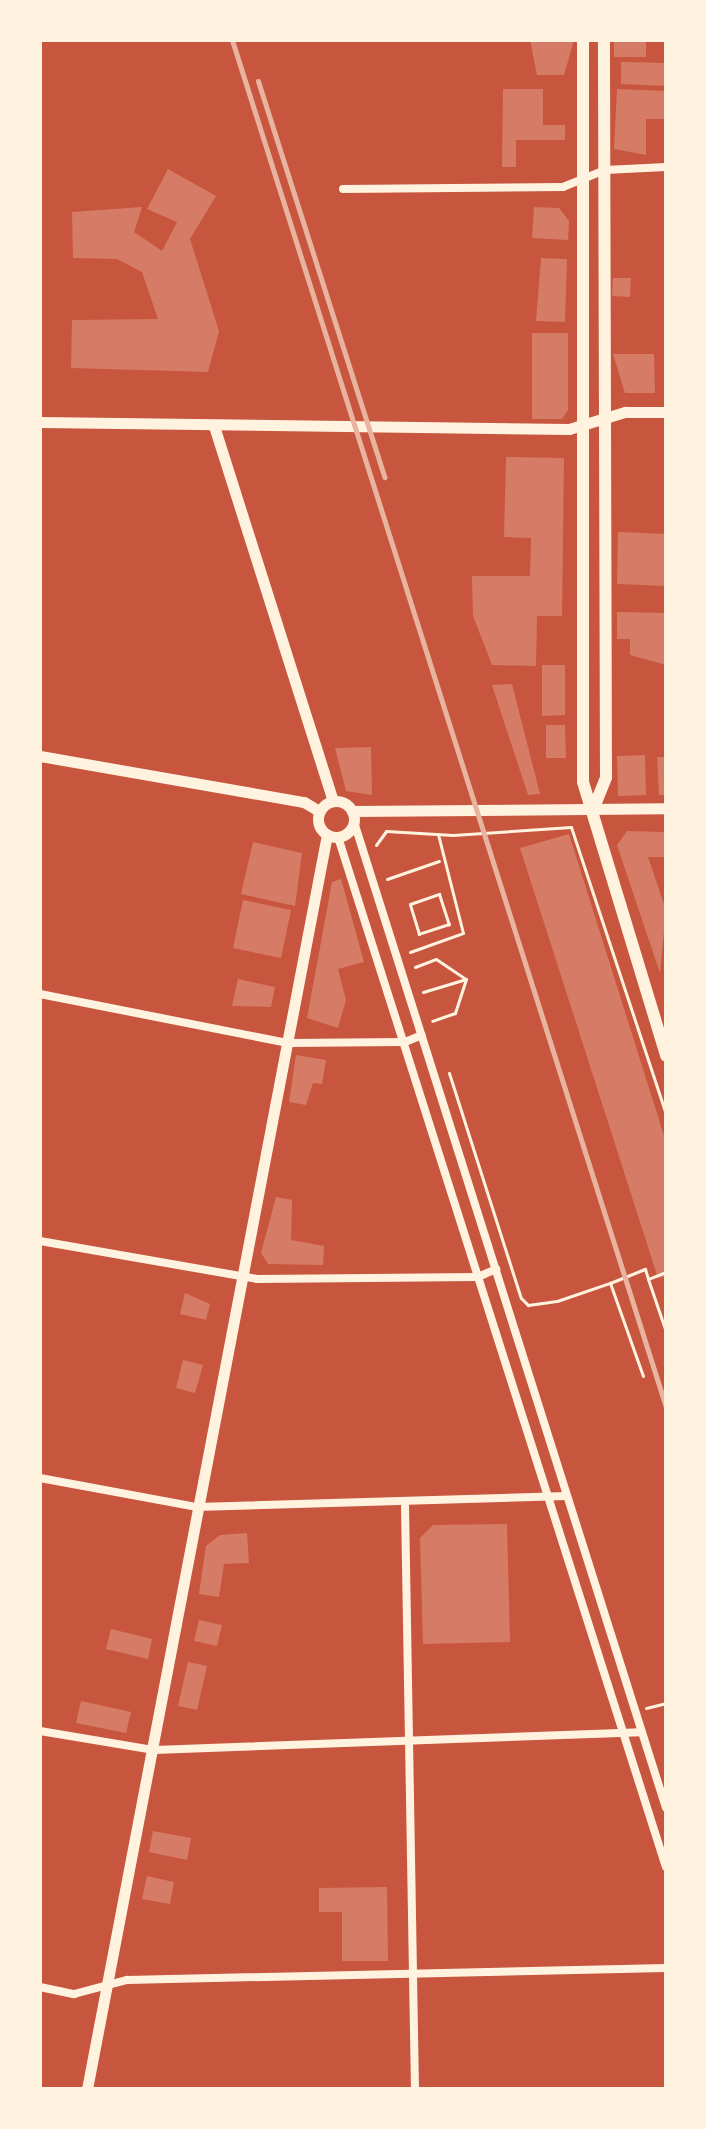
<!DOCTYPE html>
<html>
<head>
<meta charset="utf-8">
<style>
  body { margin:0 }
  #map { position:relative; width:706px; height:2129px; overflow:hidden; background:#c8553d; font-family:Karla,sans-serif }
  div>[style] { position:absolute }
  .building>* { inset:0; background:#d67c66 }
  .path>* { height:3px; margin:-1.5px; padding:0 1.5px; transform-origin:1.5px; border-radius:1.5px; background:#fff3e0 }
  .minor>* { height:8px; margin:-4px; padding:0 4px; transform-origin:4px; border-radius:4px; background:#fff3e0 }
  .tertiary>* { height:11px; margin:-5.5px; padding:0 5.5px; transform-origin:5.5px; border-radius:5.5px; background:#fff3e0 }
  .tertiary>.ring { margin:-5.5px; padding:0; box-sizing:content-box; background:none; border:11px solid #fff3e0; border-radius:50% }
  .secondary>* { height:12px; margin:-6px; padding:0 6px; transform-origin:6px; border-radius:6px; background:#fff3e0 }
  .rail>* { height:5px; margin:-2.5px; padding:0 2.5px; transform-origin:2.5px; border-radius:2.5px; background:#e9b49f }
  span { translate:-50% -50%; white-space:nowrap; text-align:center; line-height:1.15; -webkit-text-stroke:7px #fff3e0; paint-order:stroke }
  .frame { position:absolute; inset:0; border:42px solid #fff3e0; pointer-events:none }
</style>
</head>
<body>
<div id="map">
  <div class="building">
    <div style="clip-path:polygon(530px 40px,574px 40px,564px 75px,537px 75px)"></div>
    <div style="clip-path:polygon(614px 40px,646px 40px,646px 57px,614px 57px)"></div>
    <div style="clip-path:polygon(621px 62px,666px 63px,666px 86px,621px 84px)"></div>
    <div style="clip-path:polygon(503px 89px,543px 89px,543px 125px,565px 125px,565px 140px,516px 140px,516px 167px,502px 167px)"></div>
    <div style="clip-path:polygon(617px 89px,666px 91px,666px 119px,646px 119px,646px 155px,614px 149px)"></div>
    <div style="clip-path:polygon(168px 169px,216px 196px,190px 239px,219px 331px,208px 372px,71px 368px,72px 320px,158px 319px,142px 272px,117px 259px,73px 258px,72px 212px,142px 207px,134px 232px,162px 251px,177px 222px,147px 209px)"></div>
    <div style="clip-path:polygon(534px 207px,559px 208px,569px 221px,568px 240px,532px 238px)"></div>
    <div style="clip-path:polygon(541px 258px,567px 259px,565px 322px,536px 321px)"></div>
    <div style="clip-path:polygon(613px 278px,631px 278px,630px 297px,612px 296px)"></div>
    <div style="clip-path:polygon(532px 333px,568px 333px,568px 410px,562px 419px,532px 419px)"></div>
    <div style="clip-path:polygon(613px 354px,654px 354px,655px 393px,625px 393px)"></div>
    <div style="clip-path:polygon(506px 457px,564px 458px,562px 616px,537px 616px,536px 666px,492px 665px,473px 616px,472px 576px,530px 576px,531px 538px,504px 537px)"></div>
    <div style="clip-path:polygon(618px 532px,666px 534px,666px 586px,617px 584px)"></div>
    <div style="clip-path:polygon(617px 612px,666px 613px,666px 665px,630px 655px,630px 639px,617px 639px)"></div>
    <div style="clip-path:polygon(542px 665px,565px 665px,565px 715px,542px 716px)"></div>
    <div style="clip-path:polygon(512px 684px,540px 794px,528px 795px,492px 685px)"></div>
    <div style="clip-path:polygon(546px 725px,565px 725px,566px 758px,546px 758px)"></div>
    <div style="clip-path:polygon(371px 747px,372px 795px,346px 791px,335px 748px)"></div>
    <div style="clip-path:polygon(645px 755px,646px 795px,618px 796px,617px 756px)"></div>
    <div style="clip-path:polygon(657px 757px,666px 757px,666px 795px,659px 795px)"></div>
    <div style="clip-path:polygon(627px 831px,666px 832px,666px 857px,648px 857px,666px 910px,660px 973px,617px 845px)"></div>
    <div style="clip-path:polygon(569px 834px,666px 1142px,666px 1276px,658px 1278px,520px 848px)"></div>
    <div style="clip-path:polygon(253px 842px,302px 853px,295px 906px,241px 894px)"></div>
    <div style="clip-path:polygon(341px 879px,364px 962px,338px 969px,346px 1000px,338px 1028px,307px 1018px,332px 882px)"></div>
    <div style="clip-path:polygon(243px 900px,291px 910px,281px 958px,233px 948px)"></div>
    <div style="clip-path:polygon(238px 979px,275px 987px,271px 1007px,232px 1006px)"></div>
    <div style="clip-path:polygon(296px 1055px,326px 1060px,322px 1084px,313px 1083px,306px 1105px,289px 1102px)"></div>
    <div style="clip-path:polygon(276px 1197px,292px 1200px,291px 1240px,324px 1246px,323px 1265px,268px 1264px,261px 1253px)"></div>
    <div style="clip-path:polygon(185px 1293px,210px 1304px,206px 1320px,180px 1314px)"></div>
    <div style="clip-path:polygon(183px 1360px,203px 1365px,195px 1393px,176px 1388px)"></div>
    <div style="clip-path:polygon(507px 1524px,510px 1642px,423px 1644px,420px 1538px,433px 1525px)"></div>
    <div style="clip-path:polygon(247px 1533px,249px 1563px,224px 1564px,219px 1597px,199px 1594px,206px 1546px,220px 1535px)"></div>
    <div style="clip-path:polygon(199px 1620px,222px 1625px,217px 1646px,194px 1641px)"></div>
    <div style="clip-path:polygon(111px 1629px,152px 1639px,148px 1659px,106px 1649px)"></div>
    <div style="clip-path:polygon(188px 1662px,207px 1666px,197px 1710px,178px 1706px)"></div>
    <div style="clip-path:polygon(81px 1701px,131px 1712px,126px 1733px,76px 1723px)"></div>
    <div style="clip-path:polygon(153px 1831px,191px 1838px,187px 1860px,149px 1852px)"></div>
    <div style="clip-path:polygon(147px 1876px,174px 1882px,170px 1904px,142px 1899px)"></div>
    <div style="clip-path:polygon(387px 1887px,388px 1961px,342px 1961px,342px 1912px,319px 1912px,319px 1888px)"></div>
  </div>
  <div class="path">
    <div style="left:376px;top:845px;width:17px;rotate:-54deg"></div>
    <div style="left:386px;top:831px;width:67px;rotate:3.4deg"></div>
    <div style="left:453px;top:835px;width:118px;rotate:-3.9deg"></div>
    <div style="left:571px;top:827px;width:303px;rotate:71.7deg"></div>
    <div style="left:387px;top:879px;width:55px;rotate:-19.1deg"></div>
    <div style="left:439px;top:894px;width:32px;rotate:72deg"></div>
    <div style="left:449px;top:924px;width:32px;rotate:162deg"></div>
    <div style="left:419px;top:934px;width:31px;rotate:-107deg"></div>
    <div style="left:410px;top:904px;width:31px;rotate:-19deg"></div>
    <div style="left:410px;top:952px;width:56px;rotate:-19.7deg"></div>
    <div style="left:463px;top:933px;width:102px;rotate:-104.2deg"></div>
    <div style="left:415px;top:967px;width:22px;rotate:-21deg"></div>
    <div style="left:436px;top:959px;width:36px;rotate:34deg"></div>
    <div style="left:466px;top:979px;width:36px;rotate:108deg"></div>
    <div style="left:455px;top:1013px;width:24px;rotate:161deg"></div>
    <div style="left:423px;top:992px;width:45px;rotate:-16.8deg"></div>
    <div style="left:449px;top:1073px;width:236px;rotate:72.3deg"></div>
    <div style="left:521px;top:1298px;width:10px;rotate:45deg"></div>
    <div style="left:528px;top:1305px;width:29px;rotate:-8deg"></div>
    <div style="left:557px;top:1301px;width:56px;rotate:-18.8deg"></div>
    <div style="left:666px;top:1272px;width:19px;rotate:159deg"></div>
    <div style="left:648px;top:1279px;width:56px;rotate:71.2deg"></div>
    <div style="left:643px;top:1376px;width:99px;rotate:-109.5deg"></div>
    <div style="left:610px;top:1283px;width:38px;rotate:-22deg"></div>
    <div style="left:645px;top:1269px;width:10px;rotate:73deg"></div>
    <div style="left:646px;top:1708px;width:21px;rotate:-14deg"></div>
  </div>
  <div class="minor">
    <div style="left:343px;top:189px;width:220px;rotate:-0.5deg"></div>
    <div style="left:563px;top:187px;width:45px;rotate:-22deg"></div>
    <div style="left:605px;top:170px;width:61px;rotate:-2.8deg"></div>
    <div style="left:354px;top:822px;width:1034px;rotate:72.44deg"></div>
    <div style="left:338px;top:837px;width:1081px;rotate:72.34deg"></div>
    <div style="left:40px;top:994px;width:252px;rotate:11.2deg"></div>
    <div style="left:287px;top:1043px;width:118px;rotate:-0.5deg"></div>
    <div style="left:405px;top:1042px;width:18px;rotate:-22deg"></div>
    <div style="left:40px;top:1241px;width:220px;rotate:9.9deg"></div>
    <div style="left:257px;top:1279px;width:221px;rotate:-0.5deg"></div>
    <div style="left:478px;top:1277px;width:20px;rotate:-24deg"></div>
    <div style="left:40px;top:1478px;width:160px;rotate:10.5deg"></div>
    <div style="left:197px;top:1507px;width:370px;rotate:-1.7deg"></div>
    <div style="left:405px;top:1506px;width:583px;rotate:89.02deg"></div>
    <div style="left:40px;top:1731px;width:116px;rotate:9.5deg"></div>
    <div style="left:154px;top:1750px;width:487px;rotate:-2.1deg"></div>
    <div style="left:40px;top:1987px;width:35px;rotate:12deg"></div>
    <div style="left:74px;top:1994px;width:55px;rotate:-14.8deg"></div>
    <div style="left:127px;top:1980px;width:539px;rotate:-1.28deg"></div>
  </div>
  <div class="tertiary">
    <div style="left:40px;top:422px;width:529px;rotate:0.76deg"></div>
    <div style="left:569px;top:429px;width:59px;rotate:-16.9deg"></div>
    <div style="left:625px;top:412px;width:41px"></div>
    <div style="left:214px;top:426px;width:393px;rotate:72.4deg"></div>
    <div style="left:40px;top:756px;width:268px;rotate:9.9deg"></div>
    <div style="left:304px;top:802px;width:17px;rotate:31deg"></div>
    <div class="ring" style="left:318px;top:801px;width:25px;height:25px"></div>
    <div style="left:352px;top:811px;width:314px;rotate:-0.5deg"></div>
    <div style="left:87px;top:2089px;width:1277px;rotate:-79.17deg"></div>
  </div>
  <div class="secondary">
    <div style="left:583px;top:40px;width:742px;rotate:90deg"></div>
    <div style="left:583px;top:782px;width:286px;rotate:73.1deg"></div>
    <div style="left:593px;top:810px;width:35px;rotate:-68deg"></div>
    <div style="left:606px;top:777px;width:737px;rotate:-90.16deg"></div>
  </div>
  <div class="rail">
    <div style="left:232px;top:40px;width:1434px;rotate:72.39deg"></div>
    <div style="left:258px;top:81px;width:416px;rotate:72.3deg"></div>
  </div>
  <div class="frame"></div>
</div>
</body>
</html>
